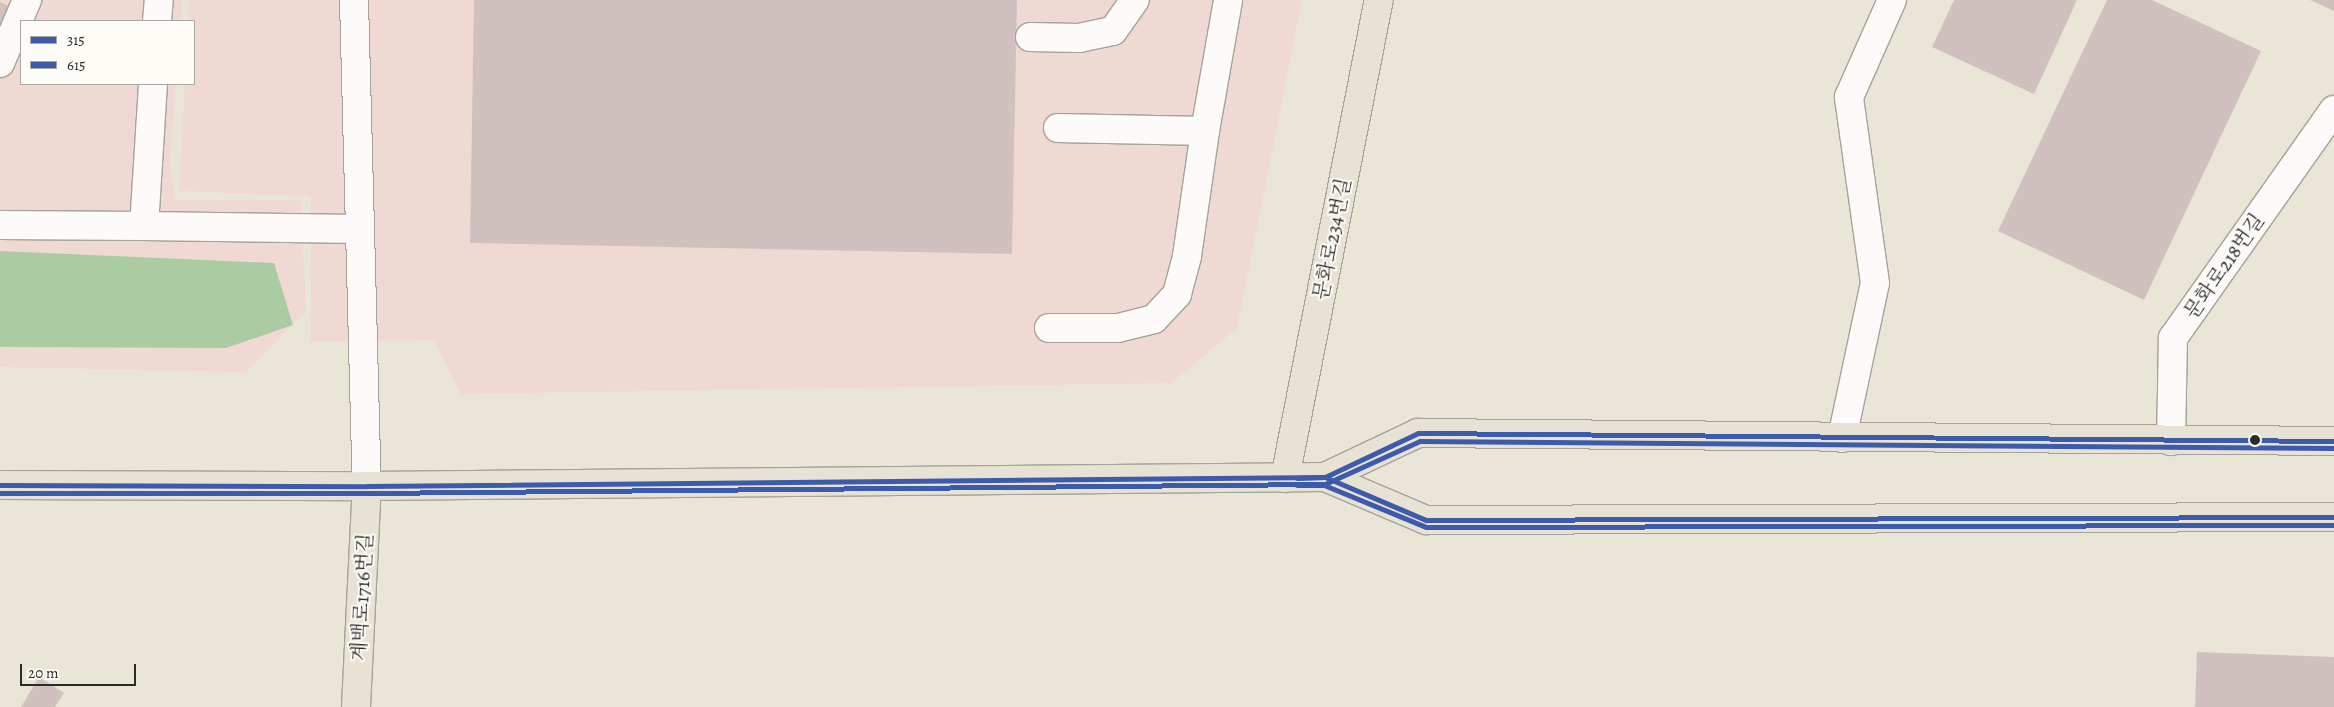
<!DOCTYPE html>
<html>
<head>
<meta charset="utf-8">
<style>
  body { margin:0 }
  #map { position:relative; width:2334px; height:707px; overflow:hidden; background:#e9e5d7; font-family:Alegreya,"Noto Serif KR",serif }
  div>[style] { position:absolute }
  .built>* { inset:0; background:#f1d9d3 }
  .forest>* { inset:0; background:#abcca3 }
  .building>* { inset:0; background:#d0c1c0 }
  .roads { filter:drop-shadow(1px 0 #a4a29a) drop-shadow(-1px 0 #a4a29a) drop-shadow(0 1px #a4a29a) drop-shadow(0 -1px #a4a29a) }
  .minor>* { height:28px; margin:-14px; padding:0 14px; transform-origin:14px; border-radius:14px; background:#fcfbf9 }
  .major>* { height:28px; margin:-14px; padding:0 14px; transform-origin:14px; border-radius:14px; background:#e8e2d5 }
  .bus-1>* { height:5px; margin:-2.5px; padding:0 2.5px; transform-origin:2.5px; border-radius:2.5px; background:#3d5bab }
  .bus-2>* { height:5px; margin:-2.5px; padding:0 2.5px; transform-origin:2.5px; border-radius:2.5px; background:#3d5bab }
  .dots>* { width:14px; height:14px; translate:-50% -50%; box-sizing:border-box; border:2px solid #fdfcf7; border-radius:50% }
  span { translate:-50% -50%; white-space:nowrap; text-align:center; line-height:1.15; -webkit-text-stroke:4px #fdfcf7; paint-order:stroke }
  .street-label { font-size:20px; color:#2b2b2b }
  .legend { position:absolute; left:20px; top:20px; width:175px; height:65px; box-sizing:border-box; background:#fdfcf7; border:1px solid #a9a8a5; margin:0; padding:6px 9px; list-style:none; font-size:15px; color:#2b2b2b }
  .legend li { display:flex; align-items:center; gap:10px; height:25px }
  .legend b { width:25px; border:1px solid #a9a8a5 }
  .scale { position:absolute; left:20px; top:664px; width:116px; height:22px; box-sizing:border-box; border:2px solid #2b2b2b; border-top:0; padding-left:6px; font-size:15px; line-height:18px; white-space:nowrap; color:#2b2b2b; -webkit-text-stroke:4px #fdfcf7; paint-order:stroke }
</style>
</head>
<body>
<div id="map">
  <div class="built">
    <div style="clip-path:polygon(0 0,182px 0,181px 21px,21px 21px,21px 84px,176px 84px,170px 164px,175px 200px,301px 200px,306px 311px,245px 372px,0 367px)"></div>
    <div style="clip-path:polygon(189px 0,1302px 0,1237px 328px,1171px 383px,461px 394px,434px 340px,311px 342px,311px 196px,179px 191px,185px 84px,194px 84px,194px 21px,188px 21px)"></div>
  </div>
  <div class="forest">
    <div style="clip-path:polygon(0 251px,274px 263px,293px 325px,226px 348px,0 347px)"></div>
  </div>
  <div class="building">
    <div style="clip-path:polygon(474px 0,1017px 0,1012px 254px,470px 243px)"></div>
    <div style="clip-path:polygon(1954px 0,2077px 0,2034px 94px,1932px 47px)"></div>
    <div style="clip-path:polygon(2107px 0,2152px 0,2261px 51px,2144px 300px,1998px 231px)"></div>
    <div style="clip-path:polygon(2310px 0,2334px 0,2334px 11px)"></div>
    <div style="clip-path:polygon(0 2px,11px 7px,0 32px)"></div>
    <div style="clip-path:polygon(2197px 652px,2334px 657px,2334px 707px,2195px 707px)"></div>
    <div style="clip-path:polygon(39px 677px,64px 693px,55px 707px,21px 707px)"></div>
  </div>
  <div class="roads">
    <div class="minor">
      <div style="left:354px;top:0;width:486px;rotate:88.5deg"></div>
      <div style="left:157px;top:21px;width:21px;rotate:-85deg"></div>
      <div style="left:1030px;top:37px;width:49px;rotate:1.2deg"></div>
      <div style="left:1079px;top:38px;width:35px;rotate:-12deg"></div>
      <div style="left:1113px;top:31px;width:38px;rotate:-55deg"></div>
      <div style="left:0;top:63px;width:69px;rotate:-66.8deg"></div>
      <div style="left:153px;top:84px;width:142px;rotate:93.6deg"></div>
      <div style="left:144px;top:226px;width:216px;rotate:0.8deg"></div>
      <div style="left:1058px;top:128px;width:147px;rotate:1.2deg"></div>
      <div style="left:0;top:225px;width:144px;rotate:0.4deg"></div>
      <div style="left:1049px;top:328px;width:69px"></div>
      <div style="left:1118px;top:328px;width:37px;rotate:-14deg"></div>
      <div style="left:1154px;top:319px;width:34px;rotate:-47deg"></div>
      <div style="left:1177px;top:294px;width:39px;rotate:-75deg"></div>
      <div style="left:1187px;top:256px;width:126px;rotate:-81.8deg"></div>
      <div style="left:1205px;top:131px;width:133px;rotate:-80deg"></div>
      <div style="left:1842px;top:438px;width:158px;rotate:-78deg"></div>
      <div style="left:1875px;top:283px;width:188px;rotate:-98deg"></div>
      <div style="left:1849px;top:97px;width:106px;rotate:-66.1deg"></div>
      <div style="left:2171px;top:441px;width:103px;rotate:-88.9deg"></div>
      <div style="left:2173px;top:338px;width:279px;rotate:-54.8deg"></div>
    </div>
    <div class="major">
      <div style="left:1325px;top:477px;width:110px;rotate:23.1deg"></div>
      <div style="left:1426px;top:520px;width:908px;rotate:-0.19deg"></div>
      <div style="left:1285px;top:478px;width:487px;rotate:-78.9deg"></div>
      <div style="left:0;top:485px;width:367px;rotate:0.2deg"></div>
      <div style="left:367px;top:486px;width:958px;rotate:-0.54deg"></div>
      <div style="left:1325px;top:477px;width:103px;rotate:-25.3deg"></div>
      <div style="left:1418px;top:433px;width:916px;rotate:0.5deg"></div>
      <div style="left:356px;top:707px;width:221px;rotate:-87.2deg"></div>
    </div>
  </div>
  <div class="bus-1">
    <div style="left:1297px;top:478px;width:28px;rotate:-2deg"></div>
    <div style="left:1325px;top:477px;width:110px;rotate:23.1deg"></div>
    <div style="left:1426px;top:520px;width:908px;rotate:-0.19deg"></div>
    <div style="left:0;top:485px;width:367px;rotate:0.2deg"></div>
    <div style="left:367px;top:486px;width:958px;rotate:-0.54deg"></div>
    <div style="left:1325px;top:477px;width:103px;rotate:-25.3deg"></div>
    <div style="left:1418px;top:433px;width:916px;rotate:0.5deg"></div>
  </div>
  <div class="bus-2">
    <div style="left:1297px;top:485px;width:27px"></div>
    <div style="left:1324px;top:485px;width:110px;rotate:22.4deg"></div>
    <div style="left:1426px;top:527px;width:908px;rotate:-0.13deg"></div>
    <div style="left:0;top:493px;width:367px"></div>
    <div style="left:367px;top:493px;width:958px;rotate:-0.54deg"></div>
    <div style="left:1325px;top:484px;width:104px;rotate:-24.4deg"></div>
    <div style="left:1420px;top:441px;width:914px;rotate:0.44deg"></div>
  </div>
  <div class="dots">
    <div style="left:2255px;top:440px;background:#2b2b2b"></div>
  </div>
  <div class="street-label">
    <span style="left:1332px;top:239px;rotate:-79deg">문화로234번길</span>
    <span style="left:2224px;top:266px;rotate:-55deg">문화로218번길</span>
    <span style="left:362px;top:597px;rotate:-87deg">계백로1716번길</span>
  </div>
  <ul class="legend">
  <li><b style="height:6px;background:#3d5bab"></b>315</li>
  <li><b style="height:6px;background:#3d5bab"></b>615</li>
  </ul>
  <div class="scale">20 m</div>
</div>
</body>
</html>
